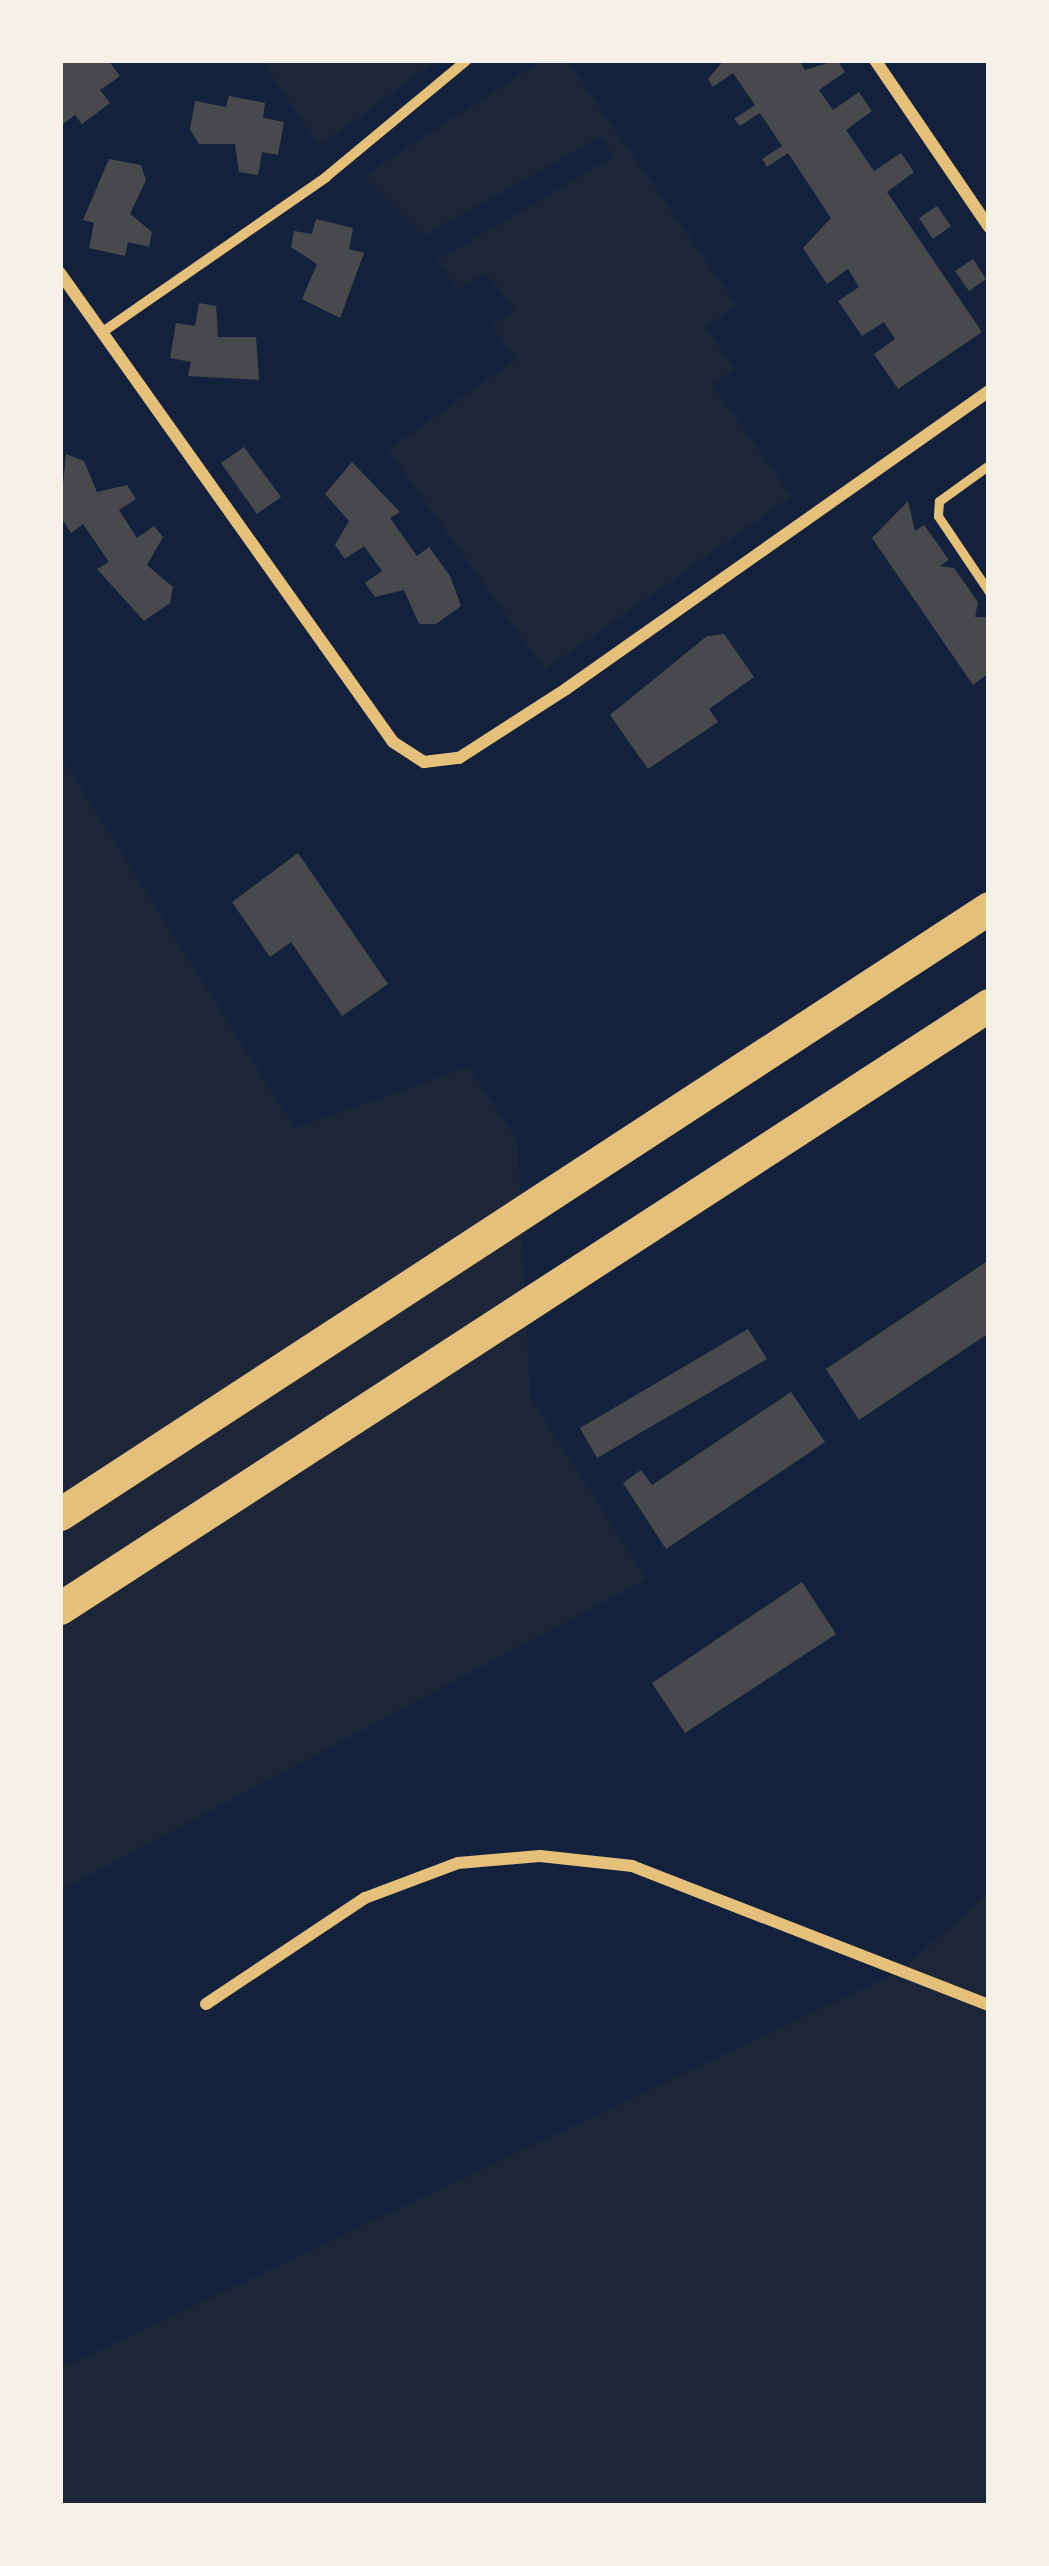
<!DOCTYPE html>
<html>
<head>
<meta charset="utf-8">
<style>
  body { margin:0 }
  #map { position:relative; width:1049px; height:2566px; overflow:hidden; background:#14213d; font-family:"Asap Condensed",sans-serif }
  div>[style] { position:absolute }
  .green>* { inset:0; background:#1d2539 }
  .building>* { inset:0; background:#48494c }
  .service>* { height:9px; margin:-4.5px; padding:0 4.5px; transform-origin:4.5px; border-radius:4.5px; background:#e5c07b }
  .pedestrian>* { height:10px; margin:-5px; padding:0 5px; transform-origin:5px; border-radius:5px; background:#e5c07b }
  .minor>* { height:12px; margin:-6px; padding:0 6px; transform-origin:6px; border-radius:6px; background:#e5c07b }
  .trunk>* { height:33px; margin:-16.5px; padding:0 16.5px; transform-origin:16.5px; border-radius:16.5px; background:#e5c07b }
  span { translate:-50% -50%; white-space:nowrap; text-align:center; line-height:1.15; -webkit-text-stroke:10px #f6f1e7; paint-order:stroke }
  .frame { position:absolute; inset:0; border:63px solid #f6f1e7; pointer-events:none }
</style>
</head>
<body>
<div id="map">
  <div class="green">
    <div style="clip-path:polygon(260px 60px,437px 60px,320px 146px)"></div>
    <div style="clip-path:polygon(542px 60px,567px 60px,737px 305px,706px 327px,735px 369px,713px 385px,792px 496px,545px 670px,388px 450px,516px 359px,492px 326px,515px 310px,486px 273px,459px 289px,436px 261px,614px 156px,601px 137px,424px 236px,364px 176px)"></div>
    <div style="clip-path:polygon(60px 754px,295px 1128px,468px 1067px,518px 1141px,530px 1396px,647px 1579px,60px 1891px)"></div>
    <div style="clip-path:polygon(989px 1893px,989px 2506px,60px 2506px,60px 2369px,900px 1971px)"></div>
  </div>
  <div class="building">
    <div style="clip-path:polygon(60px 60px,108px 60px,120px 76px,100px 90px,110px 103px,82px 124px,75px 115px,60px 126px)"></div>
    <div style="clip-path:polygon(724px 60px,799px 60px,805px 70px,837px 60px,845px 72px,819px 90px,833px 110px,859px 92px,872px 111px,846px 130px,874px 171px,901px 153px,914px 172px,887px 192px,982px 332px,898px 389px,874px 354px,895px 339px,884px 322px,862px 336px,838px 301px,859px 287px,848px 269px,827px 284px,803px 248px,831px 218px,788px 153px,767px 167px,762px 159px,782px 146px,760px 113px,740px 126px,734px 119px,755px 105px,733px 73px,713px 87px,708px 79px)"></div>
    <div style="clip-path:polygon(229px 96px,265px 103px,263px 118px,284px 122px,278px 155px,262px 152px,258px 175px,239px 172px,235px 144px,199px 144px,190px 129px,195px 101px,226px 107px)"></div>
    <div style="clip-path:polygon(109px 159px,141px 165px,146px 180px,130px 214px,152px 232px,149px 247px,128px 242px,125px 256px,89px 248px,94px 223px,83px 220px)"></div>
    <div style="clip-path:polygon(937px 206px,951px 226px,933px 239px,919px 218px)"></div>
    <div style="clip-path:polygon(316px 219px,353px 228px,349px 249px,364px 253px,340px 318px,302px 299px,317px 264px,291px 247px,294px 231px,312px 234px)"></div>
    <div style="clip-path:polygon(973px 259px,986px 279px,969px 291px,955px 271px)"></div>
    <div style="clip-path:polygon(199px 303px,216px 306px,218px 337px,256px 337px,259px 380px,188px 376px,191px 362px,170px 358px,176px 323px,195px 326px)"></div>
    <div style="clip-path:polygon(244px 447px,281px 497px,257px 514px,221px 463px)"></div>
    <div style="clip-path:polygon(66px 454px,84px 461px,97px 492px,127px 485px,136px 499px,119px 510px,137px 538px,154px 526px,163px 537px,147px 565px,173px 587px,170px 603px,144px 621px,97px 569px,109px 562px,83px 524px,71px 533px,60px 516px)"></div>
    <div style="clip-path:polygon(352px 462px,400px 512px,390px 518px,417px 556px,429px 547px,450px 576px,461px 606px,436px 624px,419px 624px,404px 590px,375px 597px,365px 583px,382px 571px,364px 546px,345px 559px,335px 545px,349px 521px,325px 494px)"></div>
    <div style="clip-path:polygon(908px 501px,915px 531px,924px 525px,949px 560px,940px 566px,954px 568px,978px 602px,975px 617px,989px 617px,989px 673px,973px 685px,872px 538px)"></div>
    <div style="clip-path:polygon(724px 634px,754px 677px,709px 709px,718px 722px,648px 769px,610px 715px,707px 636px)"></div>
    <div style="clip-path:polygon(298px 853px,388px 984px,342px 1016px,291px 942px,270px 957px,232px 902px)"></div>
    <div style="clip-path:polygon(989px 1260px,989px 1333px,859px 1420px,826px 1369px)"></div>
    <div style="clip-path:polygon(748px 1329px,767px 1359px,597px 1458px,580px 1428px)"></div>
    <div style="clip-path:polygon(791px 1392px,825px 1442px,666px 1549px,623px 1483px,641px 1470px,652px 1485px)"></div>
    <div style="clip-path:polygon(802px 1582px,836px 1634px,685px 1733px,652px 1683px)"></div>
  </div>
  <div class="service">
    <div style="left:989px;top:465px;width:62px;rotate:144.2deg"></div>
    <div style="left:939px;top:501px;width:15px;rotate:94deg"></div>
    <div style="left:938px;top:516px;width:92px;rotate:56.1deg"></div>
  </div>
  <div class="pedestrian">
    <div style="left:104px;top:331px;width:270px;rotate:-34.7deg"></div>
    <div style="left:326px;top:177px;width:183px;rotate:-39.7deg"></div>
  </div>
  <div class="minor">
    <div style="left:875px;top:60px;width:202px;rotate:55.7deg"></div>
    <div style="left:60px;top:273px;width:575px;rotate:54.62deg"></div>
    <div style="left:393px;top:742px;width:37px;rotate:33deg"></div>
    <div style="left:424px;top:762px;width:35px;rotate:-7deg"></div>
    <div style="left:459px;top:758px;width:127px;rotate:-32.8deg"></div>
    <div style="left:566px;top:689px;width:517px;rotate:-35.16deg"></div>
    <div style="left:206px;top:2004px;width:191px;rotate:-33.7deg"></div>
    <div style="left:365px;top:1898px;width:99px;rotate:-20.6deg"></div>
    <div style="left:458px;top:1863px;width:82px;rotate:-4.9deg"></div>
    <div style="left:540px;top:1856px;width:93px;rotate:6.2deg"></div>
    <div style="left:632px;top:1866px;width:383px;rotate:21.3deg"></div>
  </div>
  <div class="trunk">
    <div style="left:60px;top:1514px;width:1109px;rotate:-33.12deg"></div>
    <div style="left:60px;top:1608px;width:1108px;rotate:-32.99deg"></div>
  </div>
  <div class="frame"></div>
</div>
</body>
</html>
